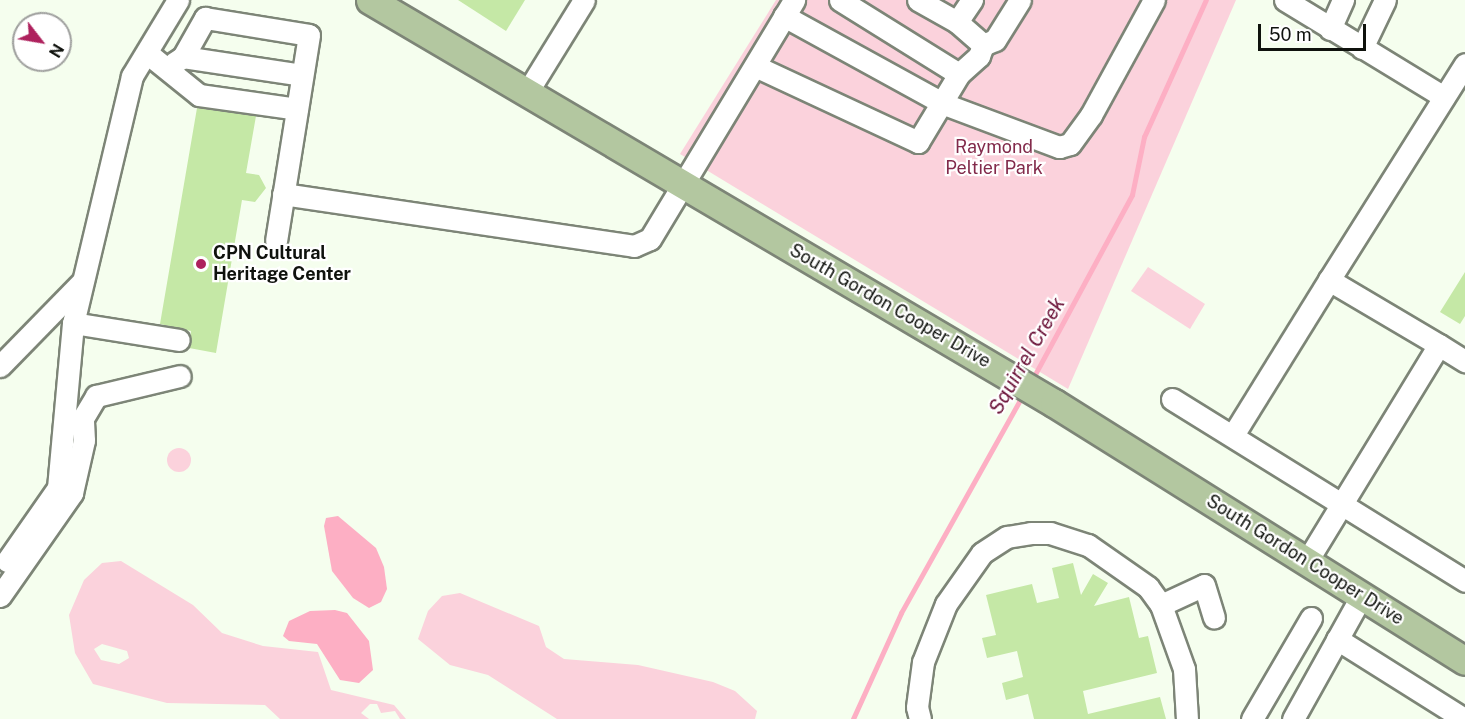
<!DOCTYPE html>
<html>
<head>
<meta charset="utf-8">
<style>
  body { margin:0 }
  #map { position:relative; width:1465px; height:719px; overflow:hidden; background:#f5feee; font-family:"Public Sans",sans-serif }
  div>[style] { position:absolute }
  .green>* { inset:0; background:#fbd2dc }
  .round { border-radius:50% }
  .water>* { inset:0; background:#fdafc4 }
  .stream>* { height:4.5px; margin:-2.25px; padding:0 2.25px; transform-origin:2.25px; border-radius:2.25px; background:#fdafc4 }
  .building>* { inset:0; background:#c5e8a6 }
  .roads { filter:drop-shadow(2px 0 #7d8577) drop-shadow(-2px 0 #7d8577) drop-shadow(0 2px #7d8577) drop-shadow(0 -2px #7d8577) }
  .minor>* { height:21px; margin:-10.5px; padding:0 10.5px; transform-origin:10.5px; border-radius:10.5px; background:#fff }
  .major>* { height:27px; margin:-13.5px; padding:0 13.5px; transform-origin:13.5px; border-radius:13.5px; background:#b3c7a0 }
  .dots>* { width:16px; height:16px; translate:-50% -50%; box-sizing:border-box; border:3px solid #fff; border-radius:50% }
  span { translate:-50% -50%; white-space:nowrap; text-align:center; line-height:1.15; -webkit-text-stroke:4.5px #fff; paint-order:stroke }
  .park-label { font-size:18px; color:#822a4b }
  .poi-label { font-size:18px; color:#0f120d; font-weight:700 }
  .left { translate:0 -50%; text-align:left }
  .street-label { font-size:18px; color:#0f120d }
  .water-label { font-size:20px; color:#691036; font-style:italic }
  .north { position:absolute; left:12px; top:12px; width:60px; height:60px; box-sizing:border-box; background:#fff; border:2px solid #9fa09e; border-radius:50%; rotate:121deg; font-size:16px; font-weight:700; line-height:24px; text-align:center; color:#0f120d }
  .north::after { content:''; display:block; margin:auto; width:21px; height:27px; background:#ae215d; clip-path:polygon(50% 0,100% 100%,50% 72%,0 100%) }
  .scale { position:absolute; left:1258px; top:24px; width:108px; height:27px; box-sizing:border-box; border:3px solid #0f120d; border-top:0; padding-left:8px; font-size:18px; line-height:21px; white-space:nowrap; color:#0f120d; -webkit-text-stroke:4px #fff; paint-order:stroke }
</style>
</head>
<body>
<div id="map">
  <div class="green">
    <div style="clip-path:polygon(776px 0,1236px 0,1068px 389px,680px 154px)"></div>
    <div style="clip-path:polygon(1148px 267px,1205px 304px,1190px 329px,1131px 291px)"></div>
    <div class="round" style="left:167px;top:448px;width:24px;height:24px"></div>
    <div style="clip-path:polygon(evenodd,121px 561px,193px 605px,222px 633px,263px 646px,318px 652px,331px 690px,394px 705px,406px 719px,400px 719px,395px 711px,381px 713px,377px 704px,370px 704px,361px 713px,369px 719px,280px 719px,265px 705px,167px 703px,93px 684px,75px 653px,69px 615px,84px 580px,102px 563px,121px 561px,102px 644px,127px 651px,129px 658px,119px 664px,101px 660px,94px 649px,102px 644px)"></div>
    <div style="clip-path:polygon(460px 593px,539px 626px,546px 647px,564px 659px,638px 665px,713px 682px,735px 691px,757px 711px,755px 719px,557px 719px,488px 675px,450px 665px,418px 639px,428px 611px,442px 596px)"></div>
  </div>
  <div class="water">
    <div style="clip-path:polygon(338px 516px,376px 548px,384px 567px,387px 589px,381px 602px,369px 608px,353px 598px,332px 571px,324px 526px,326px 518px)"></div>
    <div style="clip-path:polygon(335px 610px,347px 613px,369px 641px,373px 670px,359px 683px,340px 680px,317px 644px,289px 641px,283px 636px,289px 621px,310px 611px)"></div>
  </div>
  <div class="stream">
    <div style="left:1032px;top:380px;width:210px;rotate:-61.6deg"></div>
    <div style="left:1132px;top:195px;width:59px;rotate:-78.3deg"></div>
    <div style="left:1144px;top:137px;width:150px;rotate:-65.7deg"></div>
    <div style="left:853px;top:719px;width:116px;rotate:-65.6deg"></div>
    <div style="left:901px;top:613px;width:250px;rotate:-60.8deg"></div>
  </div>
  <div class="building">
    <div style="clip-path:polygon(458px 0,525px 0,506px 31px)"></div>
    <div style="clip-path:polygon(197px 108px,256px 116px,246px 173px,259px 175px,266px 188px,255px 202px,242px 200px,216px 353px,189px 348px,191px 331px,160px 324px)"></div>
    <div style="clip-path:polygon(1465px 272px,1465px 316px,1460px 324px,1440px 312px)"></div>
    <div style="clip-path:polygon(1073px 563px,1081px 595px,1093px 574px,1108px 583px,1094px 606px,1129px 597px,1139px 638px,1148px 636px,1157px 673px,1083px 691px,1088px 714px,1160px 697px,1166px 719px,1034px 719px,1028px 694px,1006px 700px,1002px 683px,1023px 677px,1017px 651px,987px 658px,982px 638px,996px 635px,986px 595px,1032px 584px,1037px 603px,1059px 598px,1052px 568px)"></div>
  </div>
  <div class="roads">
    <div class="minor">
      <div style="left:178px;top:0;width:89px;rotate:121.2deg"></div>
      <div style="left:132px;top:76px;width:254px;rotate:103.4deg"></div>
      <div style="left:73px;top:323px;width:107px;rotate:9.1deg"></div>
      <div style="left:840px;top:0;width:140px;rotate:31.9deg"></div>
      <div style="left:918px;top:0;width:45px;rotate:29.4deg"></div>
      <div style="left:957px;top:22px;width:35px;rotate:41deg"></div>
      <div style="left:1285px;top:0;width:186px;rotate:31.4deg"></div>
      <div style="left:784px;top:16px;width:183px;rotate:28.8deg"></div>
      <div style="left:944px;top:104px;width:123px;rotate:20.5deg"></div>
      <div style="left:1059px;top:147px;width:11px;rotate:-15deg"></div>
      <div style="left:1070px;top:144px;width:36px;rotate:-54deg"></div>
      <div style="left:1091px;top:115px;width:131px;rotate:-61.3deg"></div>
      <div style="left:957px;top:22px;width:27px;rotate:-56deg"></div>
      <div style="left:1330px;top:29px;width:32px;rotate:-66deg"></div>
      <div style="left:1362px;top:48px;width:53px;rotate:-64.4deg"></div>
      <div style="left:147px;top:53px;width:67px;rotate:38.9deg"></div>
      <div style="left:199px;top:95px;width:99px;rotate:8.1deg"></div>
      <div style="left:183px;top:57px;width:45px;rotate:-60.6deg"></div>
      <div style="left:205px;top:18px;width:105px;rotate:9.3deg"></div>
      <div style="left:309px;top:35px;width:208px;rotate:99.1deg"></div>
      <div style="left:174px;top:63px;width:11px;rotate:-34deg"></div>
      <div style="left:183px;top:57px;width:120px;rotate:8.6deg"></div>
      <div style="left:755px;top:66px;width:180px;rotate:25deg"></div>
      <div style="left:918px;top:142px;width:79px;rotate:-58.9deg"></div>
      <div style="left:959px;top:74px;width:27px;rotate:-42deg"></div>
      <div style="left:979px;top:56px;width:12px;rotate:-70deg"></div>
      <div style="left:983px;top:45px;width:13px;rotate:-23deg"></div>
      <div style="left:995px;top:40px;width:47px;rotate:-58deg"></div>
      <div style="left:526px;top:94px;width:110px;rotate:-58.3deg"></div>
      <div style="left:283px;top:194px;width:355px;rotate:8.4deg"></div>
      <div style="left:634px;top:246px;width:17px;rotate:-24deg"></div>
      <div style="left:650px;top:239px;width:279px;rotate:-58.9deg"></div>
      <div style="left:1439px;top:345px;width:128px;rotate:-149.4deg"></div>
      <div style="left:1329px;top:280px;width:255px;rotate:-57.8deg"></div>
      <div style="left:0;top:366px;width:116px;rotate:-45.7deg"></div>
      <div style="left:1172px;top:399px;width:345px;rotate:31.8deg"></div>
      <div style="left:1233px;top:435px;width:182px;rotate:-58.2deg"></div>
      <div style="left:7px;top:561px;width:89px;rotate:-55.1deg"></div>
      <div style="left:58px;top:488px;width:166px;rotate:-84.8deg"></div>
      <div style="left:1307px;top:561px;width:253px;rotate:-58.6deg"></div>
      <div style="left:1439px;top:345px;width:31px;rotate:32deg"></div>
      <div style="left:0;top:596px;width:126px;rotate:-55deg"></div>
      <div style="left:72px;top:493px;width:54px;rotate:-77.2deg"></div>
      <div style="left:84px;top:440px;width:22px;rotate:-93deg"></div>
      <div style="left:83px;top:418px;width:26px;rotate:-59deg"></div>
      <div style="left:96px;top:396px;width:86px;rotate:-13.4deg"></div>
      <div style="left:1161px;top:605px;width:47px;rotate:-24.9deg"></div>
      <div style="left:1204px;top:585px;width:34px;rotate:73deg"></div>
      <div style="left:1337px;top:639px;width:150px;rotate:32.2deg"></div>
      <div style="left:920px;top:719px;width:12px;rotate:-104deg"></div>
      <div style="left:917px;top:707px;width:45px;rotate:-82.4deg"></div>
      <div style="left:923px;top:662px;width:62px;rotate:-68.4deg"></div>
      <div style="left:946px;top:604px;width:62px;rotate:-54.8deg"></div>
      <div style="left:982px;top:553px;width:30px;rotate:-33deg"></div>
      <div style="left:1007px;top:537px;width:24px;rotate:-9deg"></div>
      <div style="left:1031px;top:533px;width:19px"></div>
      <div style="left:1050px;top:533px;width:40px;rotate:18deg"></div>
      <div style="left:1088px;top:545px;width:73px;rotate:35deg"></div>
      <div style="left:1148px;top:587px;width:22px;rotate:54deg"></div>
      <div style="left:1161px;top:605px;width:68px;rotate:70.2deg"></div>
      <div style="left:1184px;top:669px;width:50px;rotate:86.6deg"></div>
      <div style="left:1252px;top:719px;width:117px;rotate:-59.7deg"></div>
      <div style="left:1293px;top:719px;width:142px;rotate:-60.9deg"></div>
    </div>
    <div class="major">
      <div style="left:370px;top:0;width:794px;rotate:30.51deg"></div>
      <div style="left:1054px;top:403px;width:485px;rotate:32.1deg"></div>
    </div>
  </div>
  <div class="dots">
    <div style="left:201px;top:264px;background:#ae215d"></div>
  </div>
  <div class="park-label">
    <span style="left:994px;top:158px">Raymond<br>Peltier Park</span>
  </div>
  <div class="poi-label">
    <span class="left" style="left:213px;top:264px">CPN Cultural<br>Heritage Center</span>
  </div>
  <div class="street-label">
    <span style="left:890px;top:306px;rotate:30deg">South Gordon Cooper Drive</span>
    <span style="left:1305px;top:560px;rotate:32deg">South Gordon Cooper Drive</span>
  </div>
  <div class="water-label">
    <span style="left:1027px;top:356px;rotate:-60deg">Squirrel Creek</span>
  </div>
  <div class="north">N</div>
  <div class="scale">50 m</div>
</div>
</body>
</html>
